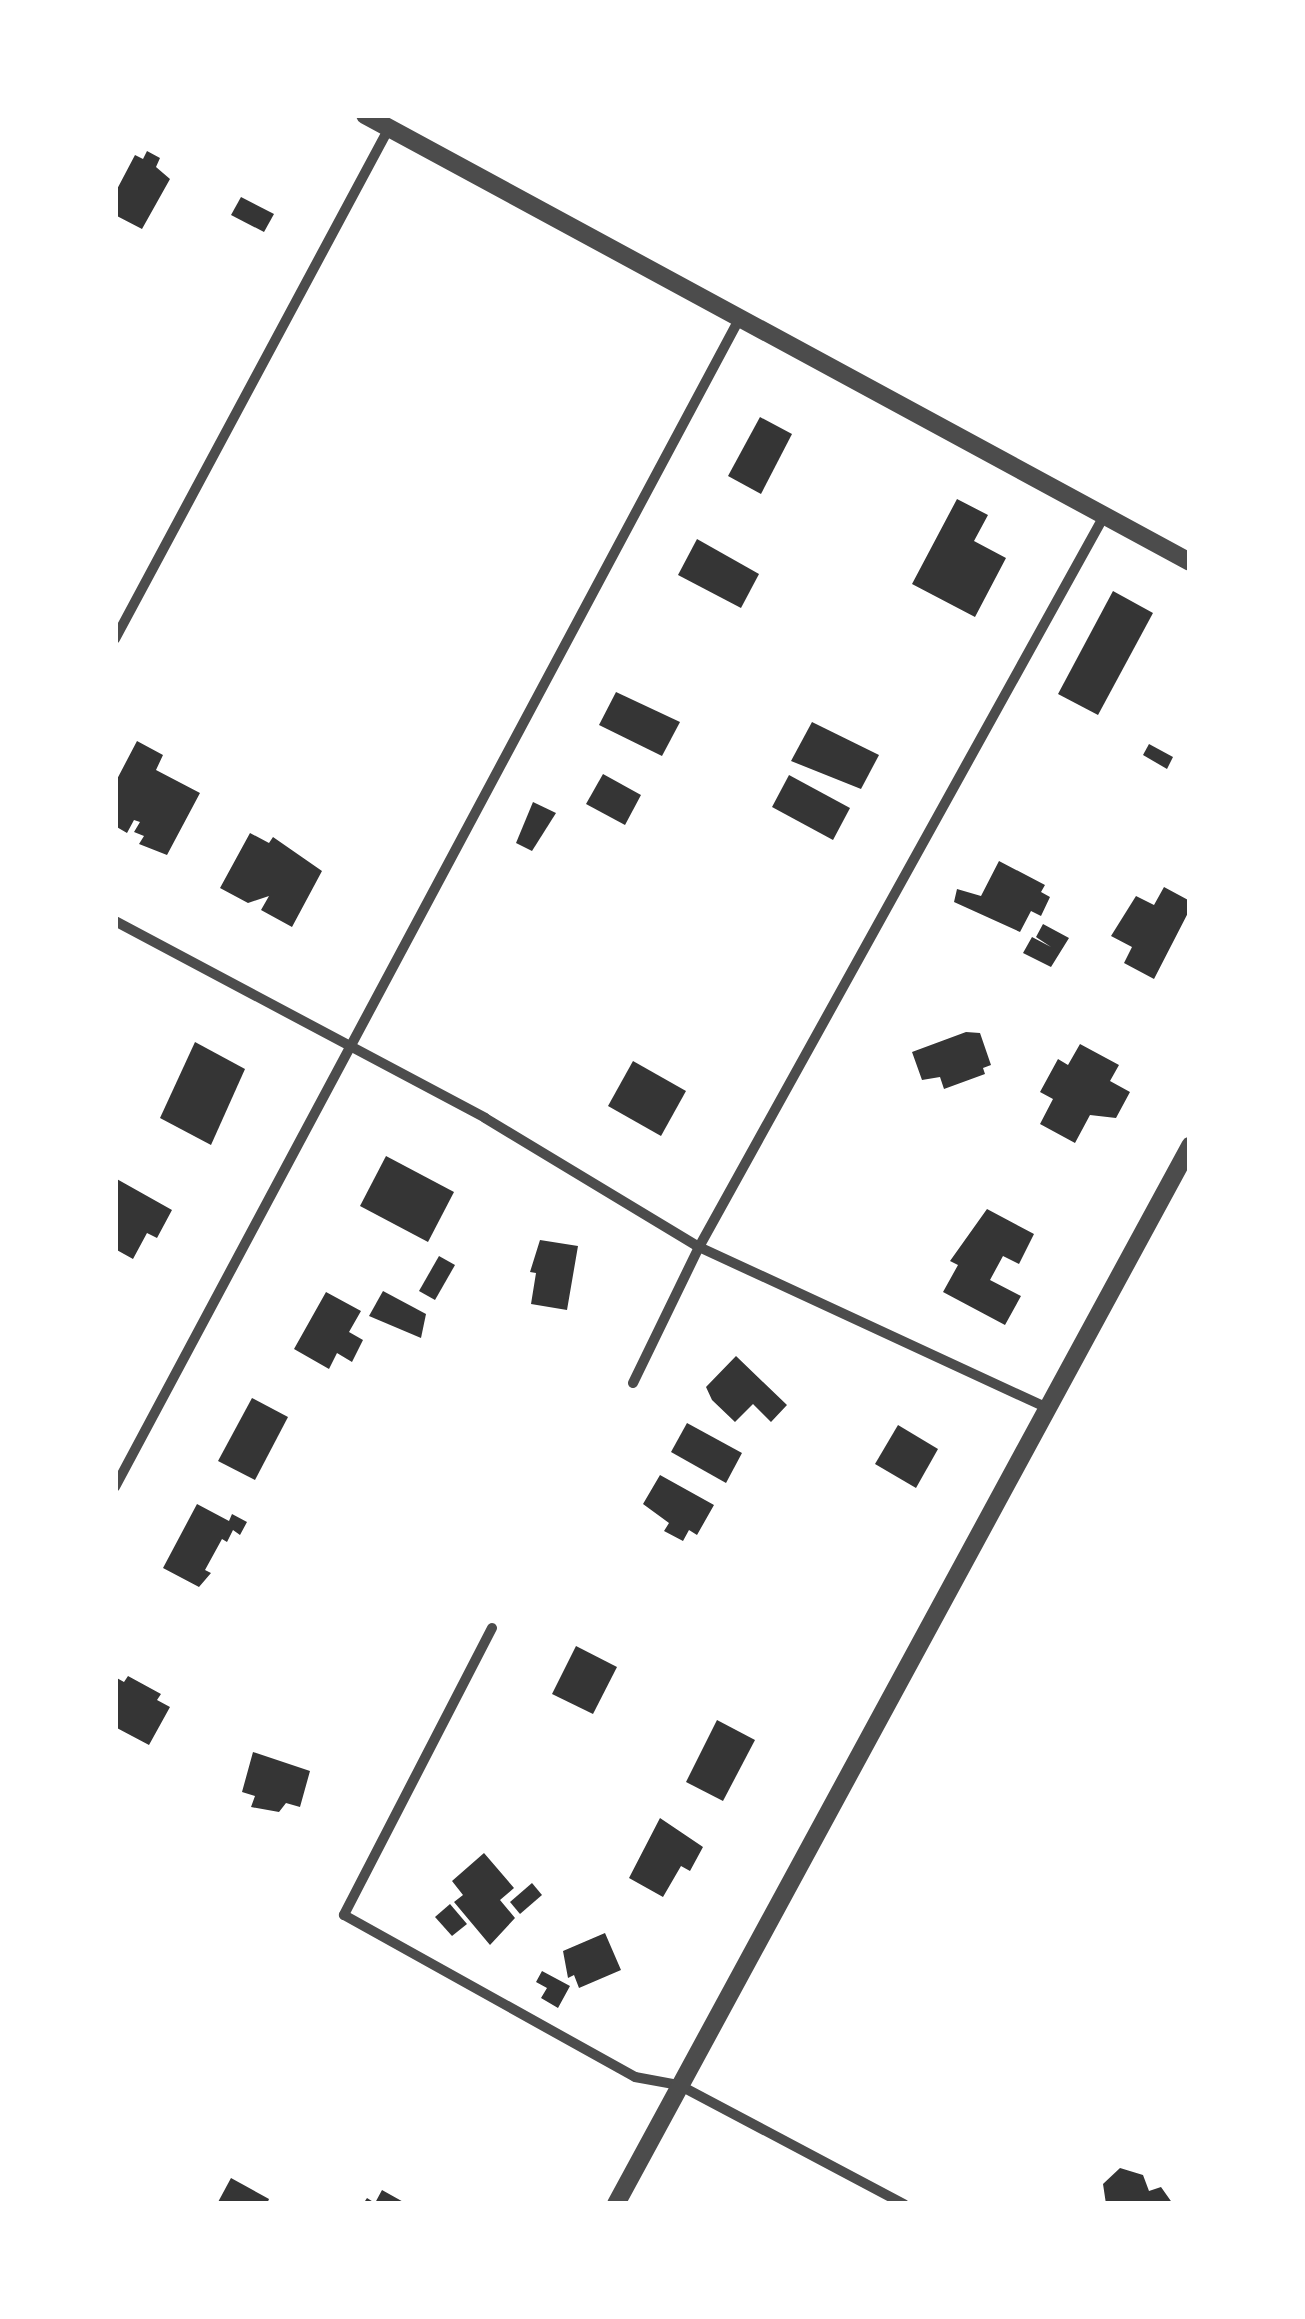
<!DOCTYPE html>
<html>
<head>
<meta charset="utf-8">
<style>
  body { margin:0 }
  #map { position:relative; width:1305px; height:2319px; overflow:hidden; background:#fff; font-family:Overpass,sans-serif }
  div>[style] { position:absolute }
  .building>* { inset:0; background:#353535 }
  .minor>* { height:10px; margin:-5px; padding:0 5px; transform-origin:5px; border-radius:5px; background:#4c4c4c }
  .tertiary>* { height:18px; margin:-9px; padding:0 9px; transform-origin:9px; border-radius:9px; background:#4c4c4c }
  span { translate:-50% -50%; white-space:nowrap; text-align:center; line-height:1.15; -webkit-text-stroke:8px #fff; paint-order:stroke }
  .frame { position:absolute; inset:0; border:118px solid #fff; pointer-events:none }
</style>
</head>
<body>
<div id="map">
  <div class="building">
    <div style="clip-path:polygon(147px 151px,160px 158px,156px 167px,170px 179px,142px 229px,115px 215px,115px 193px,135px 155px,143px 159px)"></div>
    <div style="clip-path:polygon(241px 197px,274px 214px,264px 232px,231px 215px)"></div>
    <div style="clip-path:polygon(760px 417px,792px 434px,761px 494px,728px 476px)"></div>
    <div style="clip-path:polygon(957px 499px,988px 515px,974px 541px,1006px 558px,975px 617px,912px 584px)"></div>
    <div style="clip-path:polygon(697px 539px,759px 574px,741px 608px,678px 575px)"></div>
    <div style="clip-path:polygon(1113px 591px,1153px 613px,1098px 715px,1058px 694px)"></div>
    <div style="clip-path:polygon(616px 692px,680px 722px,662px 756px,599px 725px)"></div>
    <div style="clip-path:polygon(812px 722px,879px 755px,861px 789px,791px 761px)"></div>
    <div style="clip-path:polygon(137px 741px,163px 755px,156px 770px,200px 793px,167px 855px,139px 844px,144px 836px,134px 832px,140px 822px,134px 820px,127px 833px,115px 826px,115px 783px)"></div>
    <div style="clip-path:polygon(1149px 744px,1173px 757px,1167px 769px,1143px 755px)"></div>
    <div style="clip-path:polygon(603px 774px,641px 795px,625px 825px,586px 804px)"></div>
    <div style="clip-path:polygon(789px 775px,850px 808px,833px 840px,772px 807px)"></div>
    <div style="clip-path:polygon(533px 802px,556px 813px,532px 851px,516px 843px)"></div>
    <div style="clip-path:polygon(250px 833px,269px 843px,273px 837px,322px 871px,292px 927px,261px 910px,269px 896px,248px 903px,220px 888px)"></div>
    <div style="clip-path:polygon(999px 861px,1045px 885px,1041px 892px,1050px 897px,1041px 916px,1031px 911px,1020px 932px,954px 902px,957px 889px,981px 896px)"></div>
    <div style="clip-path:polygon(1164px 887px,1190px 901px,1190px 909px,1154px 979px,1124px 963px,1132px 947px,1111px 936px,1136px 896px,1154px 905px)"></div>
    <div style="clip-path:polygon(1043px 924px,1069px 938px,1051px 967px,1023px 953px,1032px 937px,1051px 947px,1036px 937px)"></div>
    <div style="clip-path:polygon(966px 1032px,980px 1033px,991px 1065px,983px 1068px,985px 1074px,944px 1089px,940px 1077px,922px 1080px,912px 1052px)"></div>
    <div style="clip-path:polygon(195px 1042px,245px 1069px,211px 1145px,160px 1118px)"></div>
    <div style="clip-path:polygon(1080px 1044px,1119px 1065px,1110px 1081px,1130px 1092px,1116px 1118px,1090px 1115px,1075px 1143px,1040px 1124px,1053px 1099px,1040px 1092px,1058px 1059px,1068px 1065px)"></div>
    <div style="clip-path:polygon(633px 1061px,686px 1091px,661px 1136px,608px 1106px)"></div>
    <div style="clip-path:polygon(386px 1156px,454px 1192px,428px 1242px,360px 1206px)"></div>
    <div style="clip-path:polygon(115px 1178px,172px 1210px,157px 1238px,147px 1233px,133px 1259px,115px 1249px)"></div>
    <div style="clip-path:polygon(987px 1209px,1034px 1234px,1019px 1264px,1003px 1256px,990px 1280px,1021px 1296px,1005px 1325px,943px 1292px,958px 1265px,950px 1261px)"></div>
    <div style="clip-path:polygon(540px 1240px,578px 1246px,567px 1310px,531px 1304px,536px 1273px,530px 1272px)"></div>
    <div style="clip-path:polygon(439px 1256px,455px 1265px,435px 1300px,419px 1291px)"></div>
    <div style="clip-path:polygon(383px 1291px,426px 1314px,421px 1338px,369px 1316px)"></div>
    <div style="clip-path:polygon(326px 1292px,361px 1311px,349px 1332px,363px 1340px,352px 1362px,337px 1353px,329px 1369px,294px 1349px)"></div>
    <div style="clip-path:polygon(736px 1356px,787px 1405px,771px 1422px,753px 1404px,735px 1422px,712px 1400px,706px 1387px)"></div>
    <div style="clip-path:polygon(252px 1398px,288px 1417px,255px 1480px,218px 1461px)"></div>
    <div style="clip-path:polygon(687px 1423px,742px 1453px,726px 1483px,671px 1452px)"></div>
    <div style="clip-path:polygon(898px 1425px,938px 1449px,916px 1488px,875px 1464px)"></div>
    <div style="clip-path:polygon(660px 1475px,714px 1505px,697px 1535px,689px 1530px,683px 1541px,664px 1531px,669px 1523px,643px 1504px)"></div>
    <div style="clip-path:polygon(197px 1504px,229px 1521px,232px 1514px,247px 1522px,240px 1535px,233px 1530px,227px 1542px,222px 1539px,205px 1570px,211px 1573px,199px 1587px,163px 1568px)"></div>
    <div style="clip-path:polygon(576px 1646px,617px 1667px,593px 1714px,552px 1694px)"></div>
    <div style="clip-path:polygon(128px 1676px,161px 1694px,157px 1700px,170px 1707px,149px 1745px,115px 1727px,115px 1677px,124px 1682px)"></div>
    <div style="clip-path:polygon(717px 1720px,755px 1740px,723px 1801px,686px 1782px)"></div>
    <div style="clip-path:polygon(253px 1752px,310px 1771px,300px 1807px,286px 1803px,279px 1812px,251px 1807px,255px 1796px,242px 1792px)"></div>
    <div style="clip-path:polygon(660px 1818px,703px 1847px,690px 1871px,681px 1866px,663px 1897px,629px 1878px)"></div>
    <div style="clip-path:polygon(484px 1853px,514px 1888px,500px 1900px,515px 1918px,490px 1945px,454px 1902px,463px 1895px,452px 1881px)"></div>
    <div style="clip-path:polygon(532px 1883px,542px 1895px,520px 1914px,510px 1902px)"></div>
    <div style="clip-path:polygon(450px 1904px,467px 1924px,452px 1936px,435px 1917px)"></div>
    <div style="clip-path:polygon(605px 1933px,621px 1970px,579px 1988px,574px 1975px,568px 1978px,563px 1951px)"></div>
    <div style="clip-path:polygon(542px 1971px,570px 1986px,558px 2008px,541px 1998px,547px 1988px,536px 1982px)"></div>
    <div style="clip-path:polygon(1120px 2168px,1143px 2175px,1149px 2191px,1161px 2187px,1173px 2204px,1106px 2204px,1103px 2184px)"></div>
    <div style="clip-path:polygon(231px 2178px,269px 2199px,267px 2204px,217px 2204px)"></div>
    <div style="clip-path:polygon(382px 2190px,407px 2204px,363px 2204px,367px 2198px,375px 2203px)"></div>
  </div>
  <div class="minor">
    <div style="left:115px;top:639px;width:580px;rotate:-61.8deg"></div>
    <div style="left:115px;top:921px;width:419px;rotate:28deg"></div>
    <div style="left:485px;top:1118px;width:250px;rotate:31.1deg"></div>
    <div style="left:699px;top:1247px;width:384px;rotate:24.8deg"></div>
    <div style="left:633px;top:1383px;width:151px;rotate:-64.1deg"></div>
    <div style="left:699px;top:1247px;width:836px;rotate:-61.01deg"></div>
    <div style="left:115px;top:1487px;width:1322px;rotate:-61.88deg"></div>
    <div style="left:492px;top:1628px;width:323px;rotate:117.3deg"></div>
    <div style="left:344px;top:1915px;width:333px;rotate:29.1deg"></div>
    <div style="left:635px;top:2077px;width:45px;rotate:10.3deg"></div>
    <div style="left:679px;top:2085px;width:255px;rotate:27.9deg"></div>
  </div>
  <div class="tertiary">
    <div style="left:365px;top:115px;width:938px;rotate:28.45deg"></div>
    <div style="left:616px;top:2204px;width:1204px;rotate:-61.52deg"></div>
  </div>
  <div class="frame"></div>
</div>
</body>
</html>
